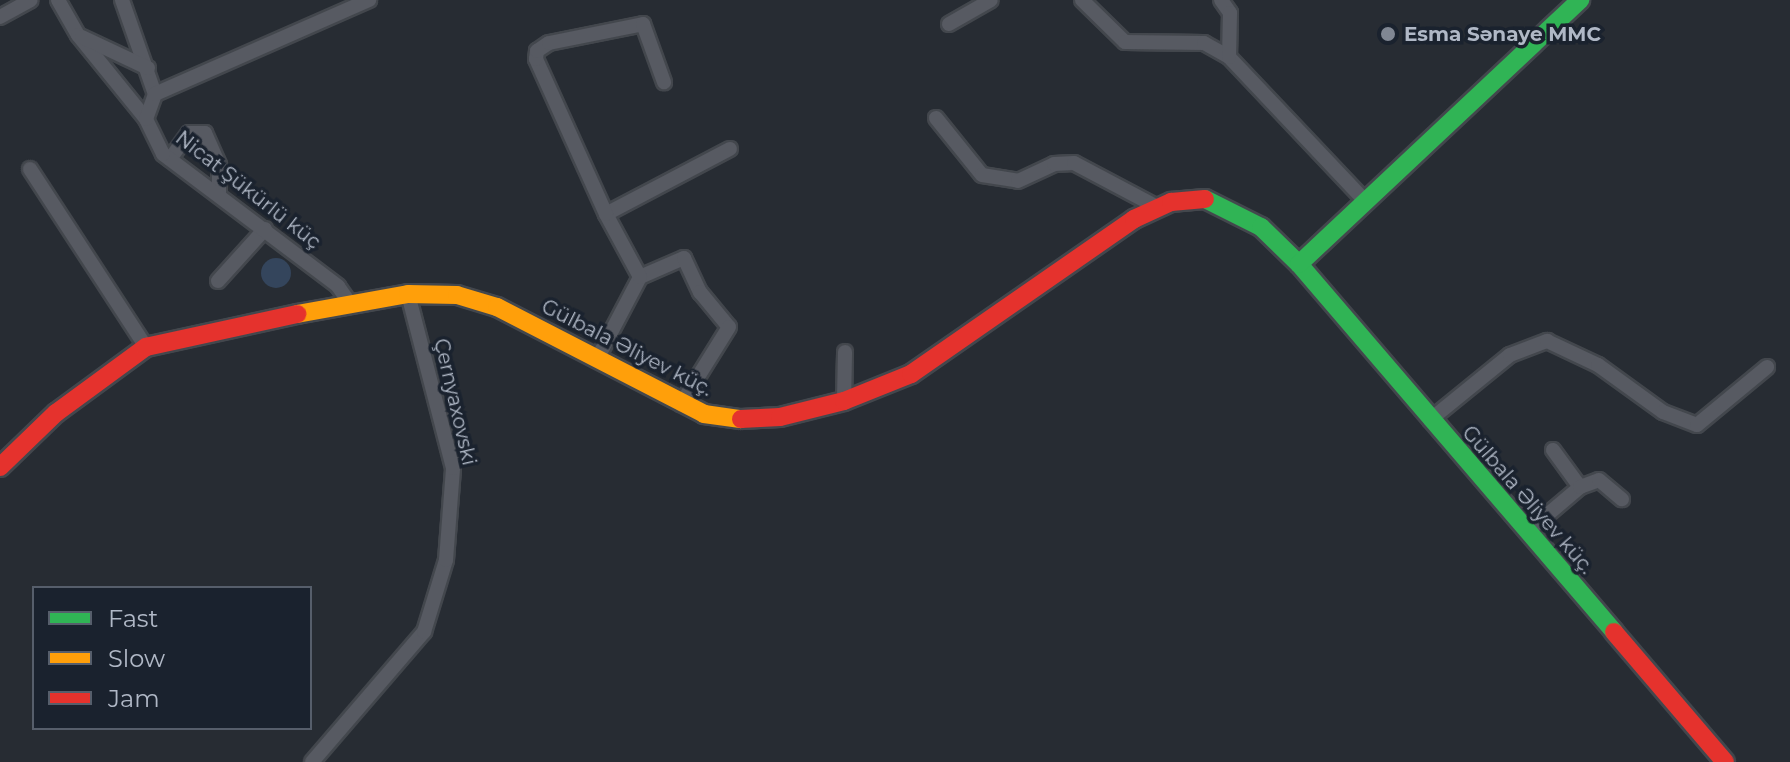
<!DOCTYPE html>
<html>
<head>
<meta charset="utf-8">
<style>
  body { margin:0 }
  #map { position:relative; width:1790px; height:762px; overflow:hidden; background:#272c33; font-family:Montserrat,sans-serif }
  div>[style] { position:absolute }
  .water>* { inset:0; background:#34455c }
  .round { border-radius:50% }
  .roads { filter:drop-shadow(2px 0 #43474d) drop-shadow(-2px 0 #43474d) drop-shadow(0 2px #43474d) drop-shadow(0 -2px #43474d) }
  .street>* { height:14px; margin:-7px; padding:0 7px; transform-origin:7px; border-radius:7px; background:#575a62 }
  .fast>* { height:18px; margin:-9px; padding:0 9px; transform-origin:9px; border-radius:9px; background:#30b455 }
  .slow>* { height:18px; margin:-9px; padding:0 9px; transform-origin:9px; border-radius:9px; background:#ff9f0a }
  .jam>* { height:18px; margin:-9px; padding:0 9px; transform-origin:9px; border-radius:9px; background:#e5322d }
  .dots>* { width:22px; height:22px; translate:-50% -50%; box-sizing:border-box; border:4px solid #1a222e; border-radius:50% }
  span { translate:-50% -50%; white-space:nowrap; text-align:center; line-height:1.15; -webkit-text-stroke:7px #1a222e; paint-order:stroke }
  .poi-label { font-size:20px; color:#b0b8c6; font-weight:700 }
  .left { translate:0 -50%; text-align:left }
  .street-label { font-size:20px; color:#b0b8c6 }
  .legend { position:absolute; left:32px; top:586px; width:280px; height:144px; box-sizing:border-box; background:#1a222e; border:2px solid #565e6b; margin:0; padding:10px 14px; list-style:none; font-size:24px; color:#b0b8c6 }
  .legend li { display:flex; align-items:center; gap:16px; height:40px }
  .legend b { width:40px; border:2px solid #565e6b }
</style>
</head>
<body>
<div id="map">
  <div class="water">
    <div class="round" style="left:261px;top:258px;width:30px;height:30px"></div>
  </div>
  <div class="roads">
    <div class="street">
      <div style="left:58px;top:0;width:40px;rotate:60.3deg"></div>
      <div style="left:78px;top:35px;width:108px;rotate:51deg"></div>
      <div style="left:122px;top:0;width:100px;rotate:70.7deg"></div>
      <div style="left:1082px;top:0;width:60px;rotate:44.3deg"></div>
      <div style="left:1125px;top:42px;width:79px;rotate:0.7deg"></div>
      <div style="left:1204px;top:43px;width:29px;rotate:29deg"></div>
      <div style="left:1229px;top:57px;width:199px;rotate:46.6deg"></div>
      <div style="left:1221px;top:0;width:16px;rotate:55deg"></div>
      <div style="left:1230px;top:13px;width:44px;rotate:91.3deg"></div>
      <div style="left:0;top:17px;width:35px;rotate:-29deg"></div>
      <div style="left:949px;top:24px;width:48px;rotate:-29.7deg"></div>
      <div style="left:82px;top:37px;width:73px;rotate:25.2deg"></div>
      <div style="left:936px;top:118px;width:73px;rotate:51.1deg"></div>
      <div style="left:982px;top:175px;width:36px;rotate:9deg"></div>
      <div style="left:1018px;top:181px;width:40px;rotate:-25deg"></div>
      <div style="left:1054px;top:164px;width:20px;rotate:-3deg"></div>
      <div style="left:1074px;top:163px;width:94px;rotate:27.9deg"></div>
      <div style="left:170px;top:159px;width:32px;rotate:-54deg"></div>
      <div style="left:189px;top:133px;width:16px"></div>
      <div style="left:205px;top:133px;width:35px;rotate:66deg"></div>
      <div style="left:219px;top:165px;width:29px;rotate:90deg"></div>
      <div style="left:30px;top:169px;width:212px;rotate:56.9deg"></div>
      <div style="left:606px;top:214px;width:140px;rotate:-27.7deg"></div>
      <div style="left:640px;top:277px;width:48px;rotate:-23.4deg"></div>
      <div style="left:684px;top:258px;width:38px;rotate:65deg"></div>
      <div style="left:700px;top:292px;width:45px;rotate:50.4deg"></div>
      <div style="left:729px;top:327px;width:91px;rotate:121.9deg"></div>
      <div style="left:218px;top:281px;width:70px;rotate:-47.9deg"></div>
      <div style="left:349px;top:302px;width:19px;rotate:-125deg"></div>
      <div style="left:338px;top:286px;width:219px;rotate:-143deg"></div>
      <div style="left:163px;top:154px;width:39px;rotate:-116deg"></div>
      <div style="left:146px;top:119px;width:27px;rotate:-70deg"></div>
      <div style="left:155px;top:94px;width:234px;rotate:-23.7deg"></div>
      <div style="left:597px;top:359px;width:93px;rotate:-62.3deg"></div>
      <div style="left:640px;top:277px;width:72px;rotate:-118.4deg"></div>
      <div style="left:606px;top:214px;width:170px;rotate:-114.3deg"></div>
      <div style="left:536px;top:59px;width:8px;rotate:-83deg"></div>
      <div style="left:537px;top:51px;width:14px;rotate:-34deg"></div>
      <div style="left:549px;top:43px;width:96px;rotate:-11.4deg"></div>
      <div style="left:643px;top:24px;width:62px;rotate:70.1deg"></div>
      <div style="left:844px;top:401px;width:49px;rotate:-88.8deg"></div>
      <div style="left:1430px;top:420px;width:103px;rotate:-39.1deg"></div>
      <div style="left:1510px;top:355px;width:40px;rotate:-21deg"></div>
      <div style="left:1547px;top:341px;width:56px;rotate:25.2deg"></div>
      <div style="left:1598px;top:365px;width:80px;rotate:35.9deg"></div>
      <div style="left:1663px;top:412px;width:36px;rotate:21deg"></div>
      <div style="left:1697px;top:425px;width:91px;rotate:-39.6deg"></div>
      <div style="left:1553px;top:450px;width:46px;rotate:53.9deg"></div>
      <div style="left:1527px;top:532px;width:70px;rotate:-40.3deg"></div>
      <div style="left:1580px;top:487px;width:20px;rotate:-20deg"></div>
      <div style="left:1599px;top:480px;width:30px;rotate:40deg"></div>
      <div style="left:312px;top:762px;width:172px;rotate:-49.3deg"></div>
      <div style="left:424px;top:632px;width:75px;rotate:-73deg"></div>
      <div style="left:446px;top:560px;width:92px;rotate:-85.6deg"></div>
      <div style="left:453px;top:468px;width:180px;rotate:-104.5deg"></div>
    </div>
    <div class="fast">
      <div style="left:1205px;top:199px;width:63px;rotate:26.6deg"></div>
      <div style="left:1261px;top:227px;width:53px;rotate:44.2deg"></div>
      <div style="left:1299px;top:264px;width:484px;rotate:49.4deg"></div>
      <div style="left:1299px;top:264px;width:386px;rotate:-43.2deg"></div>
    </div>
    <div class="slow">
      <div style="left:297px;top:314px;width:113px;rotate:-10.2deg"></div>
      <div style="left:408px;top:294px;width:49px;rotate:1.2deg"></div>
      <div style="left:457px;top:295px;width:42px;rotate:16.7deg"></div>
      <div style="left:497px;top:307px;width:233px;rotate:27.3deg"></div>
      <div style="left:704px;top:414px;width:37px;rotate:8deg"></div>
    </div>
    <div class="jam">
      <div style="left:741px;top:419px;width:39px;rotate:-3deg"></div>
      <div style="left:780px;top:417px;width:66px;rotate:-14deg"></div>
      <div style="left:844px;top:401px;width:72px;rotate:-21.9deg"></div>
      <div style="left:911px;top:374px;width:272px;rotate:-34.8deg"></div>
      <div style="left:1134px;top:219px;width:41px;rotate:-24.7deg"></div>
      <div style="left:1171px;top:202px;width:34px;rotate:-5deg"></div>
      <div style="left:0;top:467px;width:78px;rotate:-44deg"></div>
      <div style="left:56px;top:413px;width:112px;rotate:-36.3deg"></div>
      <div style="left:146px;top:347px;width:155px;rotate:-12.3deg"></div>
      <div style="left:1614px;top:632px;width:171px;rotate:49.5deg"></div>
    </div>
  </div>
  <div class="dots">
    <div style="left:1388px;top:34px;background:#808793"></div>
  </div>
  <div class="poi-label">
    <span class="left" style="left:1404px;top:34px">Esma Sənaye MMC</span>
  </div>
  <div class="street-label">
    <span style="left:248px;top:190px;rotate:38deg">Nicat Şükürlü küç</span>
    <span style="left:627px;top:348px;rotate:27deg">Gülbala Əliyev küç.</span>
    <span style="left:455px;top:402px;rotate:77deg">Çernyaxovski</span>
    <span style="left:1528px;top:500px;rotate:49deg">Gülbala Əliyev küç.</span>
  </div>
  <ul class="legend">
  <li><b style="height:10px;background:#30b455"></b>Fast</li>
  <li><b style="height:10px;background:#ff9f0a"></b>Slow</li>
  <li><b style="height:10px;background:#e5322d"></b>Jam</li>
  </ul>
</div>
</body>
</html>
